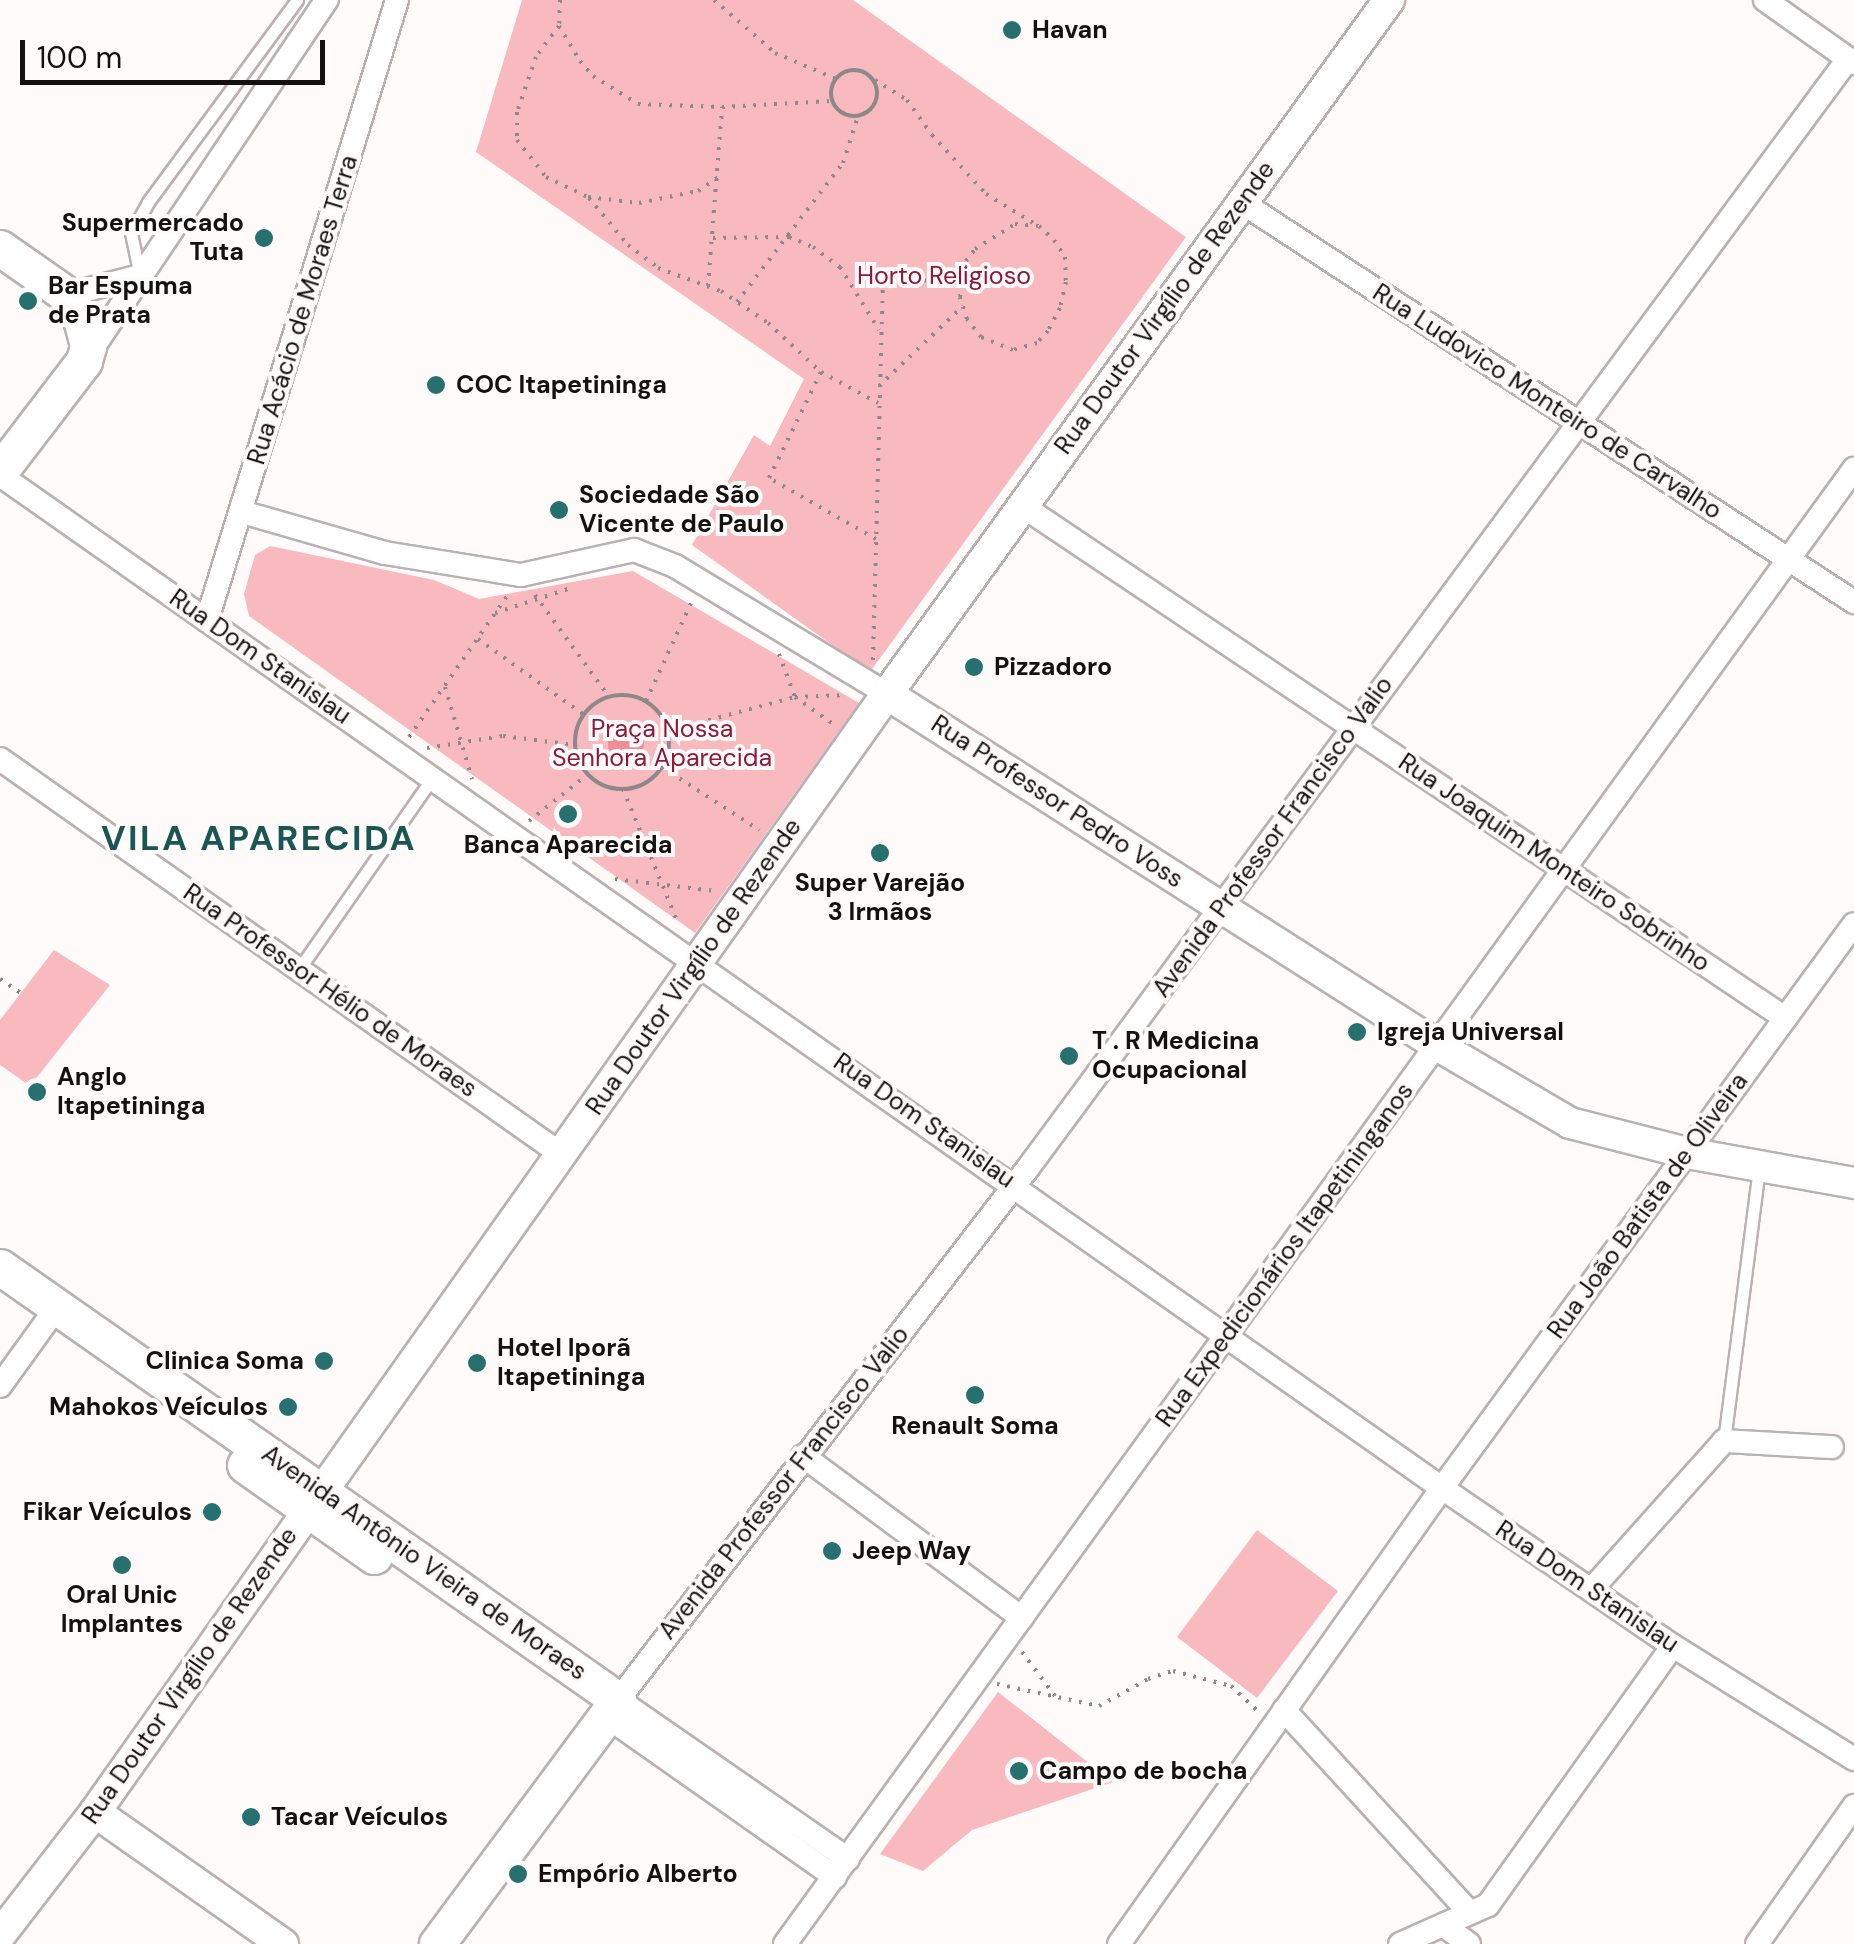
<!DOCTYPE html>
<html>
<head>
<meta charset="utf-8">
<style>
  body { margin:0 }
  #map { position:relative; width:1854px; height:1944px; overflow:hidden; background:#fffbfb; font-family:"DM Sans",sans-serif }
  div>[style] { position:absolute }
  .green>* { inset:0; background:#f8b9bf }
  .water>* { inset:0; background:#f18c98 }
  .round { border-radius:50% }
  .path>* { height:4px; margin-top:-2px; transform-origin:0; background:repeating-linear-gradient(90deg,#8d8989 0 2.5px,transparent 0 10.5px) }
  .path>.ring { margin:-2px; padding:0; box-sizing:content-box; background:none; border:4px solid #8d8989; border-radius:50% }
  .roads { filter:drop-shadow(2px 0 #bab1b2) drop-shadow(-2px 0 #bab1b2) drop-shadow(0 2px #bab1b2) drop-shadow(0 -2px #bab1b2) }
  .lane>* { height:11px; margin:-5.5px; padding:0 5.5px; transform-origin:5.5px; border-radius:5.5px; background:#fff }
  .street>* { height:22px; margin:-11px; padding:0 11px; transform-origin:11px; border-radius:11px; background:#fff }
  .secondary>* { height:30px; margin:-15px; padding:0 15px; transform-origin:15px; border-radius:15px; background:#fff }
  .primary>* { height:35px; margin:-17.5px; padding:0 17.5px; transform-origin:17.5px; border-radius:17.5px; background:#fff }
  .dots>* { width:28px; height:28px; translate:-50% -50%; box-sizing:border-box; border:5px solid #fffbfb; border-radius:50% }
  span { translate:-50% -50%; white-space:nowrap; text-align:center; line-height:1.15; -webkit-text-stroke:8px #fffbfb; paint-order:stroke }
  .poi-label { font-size:25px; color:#141111; font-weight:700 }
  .left { translate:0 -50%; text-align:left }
  .right { translate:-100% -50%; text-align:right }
  .park-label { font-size:25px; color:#8f1836 }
  .street-label { font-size:25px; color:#141111 }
  .district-label { font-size:35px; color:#1a5654; font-weight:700; letter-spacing:2.5px }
  .scale { position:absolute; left:20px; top:40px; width:305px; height:45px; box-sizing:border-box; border:5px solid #141111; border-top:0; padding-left:12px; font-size:30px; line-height:35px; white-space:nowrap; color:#141111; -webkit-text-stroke:8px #fffbfb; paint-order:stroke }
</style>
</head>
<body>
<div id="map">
  <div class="green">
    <div style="clip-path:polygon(522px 0,853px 0,1186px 237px,870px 672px,692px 545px,754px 435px,770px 446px,804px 379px,476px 152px)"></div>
    <div style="clip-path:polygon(270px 546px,434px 580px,479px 599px,633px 571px,859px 703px,695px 933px,249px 616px,244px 594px,255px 555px)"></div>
    <div style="clip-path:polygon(54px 950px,110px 985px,30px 1086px,0 1065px,0 1020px)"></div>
    <div style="clip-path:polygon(1257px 1530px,1338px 1591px,1257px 1698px,1177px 1637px)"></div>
    <div style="clip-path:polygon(998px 1692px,1113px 1782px,972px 1830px,923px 1871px,880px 1854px)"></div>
  </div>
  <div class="water">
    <div class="round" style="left:608px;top:725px;width:36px;height:36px"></div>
  </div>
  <div class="path">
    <div style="left:560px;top:0;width:26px;rotate:92deg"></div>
    <div style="left:559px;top:26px;width:41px;rotate:59deg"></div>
    <div style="left:580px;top:61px;width:20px;rotate:49deg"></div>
    <div style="left:593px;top:76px;width:53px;rotate:31.9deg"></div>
    <div style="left:638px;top:104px;width:84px;rotate:2deg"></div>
    <div style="left:722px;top:107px;width:110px;rotate:-3.1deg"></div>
    <div style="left:714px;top:0;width:81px;rotate:41deg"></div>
    <div style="left:775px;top:53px;width:66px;rotate:23.1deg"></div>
    <div style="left:559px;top:26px;width:39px;rotate:127deg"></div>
    <div style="left:536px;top:57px;width:58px;rotate:109.1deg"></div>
    <div style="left:517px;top:112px;width:28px;rotate:90deg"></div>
    <div style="left:517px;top:140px;width:47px;rotate:51.9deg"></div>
    <div style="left:546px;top:177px;width:47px;rotate:25.5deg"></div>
    <div style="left:588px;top:197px;width:51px;rotate:6.7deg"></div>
    <div style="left:639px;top:203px;width:60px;rotate:-11.5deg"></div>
    <div style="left:698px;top:191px;width:25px;rotate:-34deg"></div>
    <div class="ring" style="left:831px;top:70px;width:42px;height:42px"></div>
    <div style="left:875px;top:80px;width:38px;rotate:32deg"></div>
    <div style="left:907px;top:100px;width:43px;rotate:54.5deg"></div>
    <div style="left:932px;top:135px;width:80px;rotate:47.5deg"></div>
    <div style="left:986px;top:194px;width:57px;rotate:31.5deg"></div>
    <div style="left:589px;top:198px;width:61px;rotate:50.3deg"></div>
    <div style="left:628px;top:245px;width:38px;rotate:37deg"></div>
    <div style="left:658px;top:268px;width:67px;rotate:20.1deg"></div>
    <div style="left:721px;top:291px;width:57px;rotate:34.2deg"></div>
    <div style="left:768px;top:323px;width:72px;rotate:42.8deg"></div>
    <div style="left:1015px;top:224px;width:24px;rotate:5deg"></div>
    <div style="left:1039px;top:226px;width:21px;rotate:43deg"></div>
    <div style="left:1054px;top:240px;width:20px;rotate:57deg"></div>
    <div style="left:1065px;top:257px;width:25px;rotate:88deg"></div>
    <div style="left:1066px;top:282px;width:27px;rotate:103deg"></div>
    <div style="left:1060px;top:308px;width:26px;rotate:118deg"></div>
    <div style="left:1048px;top:331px;width:16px;rotate:133deg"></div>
    <div style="left:1037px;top:343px;width:25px;rotate:164deg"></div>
    <div style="left:1013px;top:350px;width:35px;rotate:-158deg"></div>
    <div style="left:981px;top:337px;width:23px;rotate:-128deg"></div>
    <div style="left:967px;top:319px;width:23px;rotate:-108deg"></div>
    <div style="left:960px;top:297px;width:36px;rotate:-81deg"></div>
    <div style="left:966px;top:261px;width:15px;rotate:-53deg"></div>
    <div style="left:975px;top:249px;width:47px;rotate:-32deg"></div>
    <div style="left:713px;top:238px;width:76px;rotate:-0.8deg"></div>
    <div style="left:789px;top:237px;width:26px;rotate:23deg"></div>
    <div style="left:813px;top:247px;width:34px;rotate:37deg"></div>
    <div style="left:840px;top:267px;width:74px;rotate:58.2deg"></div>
    <div style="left:882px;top:283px;width:80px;rotate:-3.6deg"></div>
    <div style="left:708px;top:286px;width:180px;rotate:-85.5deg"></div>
    <div style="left:737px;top:302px;width:175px;rotate:-52.7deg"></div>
    <div style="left:843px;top:163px;width:49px;rotate:-72.3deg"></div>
    <div style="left:879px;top:386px;width:116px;rotate:-43.6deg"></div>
    <div style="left:876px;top:539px;width:123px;rotate:-150.3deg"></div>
    <div style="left:769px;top:478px;width:118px;rotate:-63.9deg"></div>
    <div style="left:821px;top:372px;width:65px;rotate:28.5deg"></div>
    <div style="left:535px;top:595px;width:126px;rotate:54deg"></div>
    <div style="left:495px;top:613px;width:80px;rotate:-18.2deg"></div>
    <div style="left:478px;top:639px;width:130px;rotate:35.6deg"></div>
    <div style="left:779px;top:654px;width:46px;rotate:69.6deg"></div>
    <div style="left:795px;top:697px;width:50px;rotate:35.3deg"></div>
    <div style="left:873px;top:660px;width:395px;rotate:-88.5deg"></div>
    <div style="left:445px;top:687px;width:96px;rotate:73.6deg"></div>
    <div class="ring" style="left:575px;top:695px;width:90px;height:90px"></div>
    <div style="left:646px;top:701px;width:110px;rotate:-65.3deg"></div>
    <div style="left:668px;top:731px;width:131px;rotate:-15deg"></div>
    <div style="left:795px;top:697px;width:52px;rotate:-2.2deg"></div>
    <div style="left:409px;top:737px;width:175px;rotate:-55.2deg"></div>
    <div style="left:427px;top:748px;width:77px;rotate:-9deg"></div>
    <div style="left:503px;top:736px;width:73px;rotate:7.1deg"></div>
    <div style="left:662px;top:767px;width:116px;rotate:33deg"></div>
    <div style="left:623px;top:789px;width:145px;rotate:67.7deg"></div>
    <div style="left:529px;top:821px;width:75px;rotate:-38.5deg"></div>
    <div style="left:615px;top:879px;width:101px;rotate:6.8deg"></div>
    <div style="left:0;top:979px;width:25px;rotate:34deg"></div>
    <div style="left:1022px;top:1652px;width:55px;rotate:53.1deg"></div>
    <div style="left:997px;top:1684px;width:104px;rotate:12.2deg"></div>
    <div style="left:1099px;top:1706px;width:56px;rotate:-28.9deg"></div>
    <div style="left:1148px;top:1679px;width:26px;rotate:-18deg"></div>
    <div style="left:1173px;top:1671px;width:60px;rotate:14.5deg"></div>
    <div style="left:1231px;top:1686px;width:38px;rotate:43deg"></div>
  </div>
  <div class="roads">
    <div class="lane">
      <div style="left:140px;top:276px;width:44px;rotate:-101.8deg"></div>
      <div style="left:131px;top:233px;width:35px;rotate:-61deg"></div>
      <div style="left:148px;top:202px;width:251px;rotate:-53.6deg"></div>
      <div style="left:299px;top:969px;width:234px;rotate:-55.1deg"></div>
      <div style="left:1724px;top:1441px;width:275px;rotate:-82.7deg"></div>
    </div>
    <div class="street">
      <div style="left:1765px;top:0;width:109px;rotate:35.3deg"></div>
      <div style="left:1241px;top:202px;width:732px;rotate:33.13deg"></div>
      <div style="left:67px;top:295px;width:75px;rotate:-14.6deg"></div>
      <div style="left:86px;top:358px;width:432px;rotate:-56.1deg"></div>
      <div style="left:0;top:475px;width:1762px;rotate:35.09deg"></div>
      <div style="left:1442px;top:1488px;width:280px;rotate:34.4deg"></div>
      <div style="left:1673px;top:1646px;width:213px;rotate:32deg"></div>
      <div style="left:1024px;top:507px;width:917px;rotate:33.88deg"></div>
      <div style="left:242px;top:512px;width:149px;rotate:16deg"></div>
      <div style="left:385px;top:553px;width:138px;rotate:9.2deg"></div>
      <div style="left:521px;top:575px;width:116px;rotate:-12.5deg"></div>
      <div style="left:634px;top:550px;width:44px;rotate:21.3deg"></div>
      <div style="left:675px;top:566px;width:248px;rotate:31.1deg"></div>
      <div style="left:207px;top:620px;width:648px;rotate:-72.96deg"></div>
      <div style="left:0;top:759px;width:686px;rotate:35.15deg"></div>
      <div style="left:0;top:1386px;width:97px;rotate:-54.2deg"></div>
      <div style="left:803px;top:1456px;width:272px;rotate:36.5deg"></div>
      <div style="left:1591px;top:1590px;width:200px;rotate:-48.2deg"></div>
      <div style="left:1724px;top:1441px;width:108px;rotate:3.2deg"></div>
      <div style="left:1284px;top:1710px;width:274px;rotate:47.5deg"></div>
      <div style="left:606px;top:1716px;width:280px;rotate:35.1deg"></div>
      <div style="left:848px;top:1859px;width:280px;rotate:-145.3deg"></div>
      <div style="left:618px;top:1700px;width:672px;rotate:-52.38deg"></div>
      <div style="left:1028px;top:1168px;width:1379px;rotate:-53.52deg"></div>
      <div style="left:1443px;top:1925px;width:32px;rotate:36deg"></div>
      <div style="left:785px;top:1944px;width:1822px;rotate:-54.07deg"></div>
      <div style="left:1119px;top:1944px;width:559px;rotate:-54.69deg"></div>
      <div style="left:1442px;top:1488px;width:698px;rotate:-53.85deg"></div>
      <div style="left:1400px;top:1944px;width:96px;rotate:-23.9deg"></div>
      <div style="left:1488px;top:1905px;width:318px;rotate:-54.5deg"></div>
      <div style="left:1757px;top:1944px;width:169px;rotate:-54.9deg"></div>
    </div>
    <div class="secondary">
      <div style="left:887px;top:694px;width:652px;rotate:32.55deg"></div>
      <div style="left:1437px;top:1045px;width:154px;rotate:30.4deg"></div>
      <div style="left:1570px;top:1123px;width:121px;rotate:14.4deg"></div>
      <div style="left:1687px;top:1153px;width:170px;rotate:10.2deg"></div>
      <div style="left:95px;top:1812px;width:230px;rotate:35.1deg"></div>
      <div style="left:0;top:1935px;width:155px;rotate:-52.3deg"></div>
      <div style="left:95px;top:1812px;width:1370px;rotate:-54.69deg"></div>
      <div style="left:887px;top:694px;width:857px;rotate:-54.12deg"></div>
    </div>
    <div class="primary">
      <div style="left:0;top:248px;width:82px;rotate:35deg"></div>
      <div style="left:67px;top:295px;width:28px;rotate:60deg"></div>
      <div style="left:81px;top:319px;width:28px;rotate:75deg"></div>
      <div style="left:88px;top:346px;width:16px;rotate:105deg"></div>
      <div style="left:84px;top:361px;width:138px;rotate:127.4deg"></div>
      <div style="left:0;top:1267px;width:755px;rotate:35.02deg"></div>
      <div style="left:618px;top:1700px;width:304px;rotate:126.6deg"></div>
      <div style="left:245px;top:1465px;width:158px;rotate:35.2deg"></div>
    </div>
  </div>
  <div class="dots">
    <div style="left:1012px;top:30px;background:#26706f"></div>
    <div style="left:264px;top:238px;background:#26706f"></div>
    <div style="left:28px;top:301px;background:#26706f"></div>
    <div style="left:436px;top:385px;background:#26706f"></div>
    <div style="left:559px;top:510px;background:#26706f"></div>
    <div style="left:974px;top:667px;background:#26706f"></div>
    <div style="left:568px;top:814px;background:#26706f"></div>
    <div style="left:880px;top:853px;background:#26706f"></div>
    <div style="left:1357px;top:1032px;background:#26706f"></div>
    <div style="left:1069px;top:1056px;background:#26706f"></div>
    <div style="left:37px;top:1092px;background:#26706f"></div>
    <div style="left:324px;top:1361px;background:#26706f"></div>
    <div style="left:477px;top:1363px;background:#26706f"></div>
    <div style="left:975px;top:1395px;background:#26706f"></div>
    <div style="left:288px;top:1407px;background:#26706f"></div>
    <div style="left:212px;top:1512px;background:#26706f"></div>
    <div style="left:832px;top:1551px;background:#26706f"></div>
    <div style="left:122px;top:1565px;background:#26706f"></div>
    <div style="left:1019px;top:1771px;background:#26706f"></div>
    <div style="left:251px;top:1817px;background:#26706f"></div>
    <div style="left:518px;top:1874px;background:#26706f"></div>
  </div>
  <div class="poi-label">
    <span class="left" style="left:1032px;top:30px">Havan</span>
    <span class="right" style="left:244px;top:238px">Supermercado<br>Tuta</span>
    <span class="left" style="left:48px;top:301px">Bar Espuma<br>de Prata</span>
    <span class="left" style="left:456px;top:385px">COC Itapetininga</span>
    <span class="left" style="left:579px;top:510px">Sociedade São<br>Vicente de Paulo</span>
    <span class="left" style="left:994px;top:667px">Pizzadoro</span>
    <span style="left:568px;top:845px">Banca Aparecida</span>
    <span style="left:880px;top:898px">Super Varejão<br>3 Irmãos</span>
    <span class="left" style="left:1377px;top:1032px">Igreja Universal</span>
    <span class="left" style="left:1092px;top:1056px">T . R Medicina<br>Ocupacional</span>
    <span class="left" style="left:57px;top:1092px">Anglo<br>Itapetininga</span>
    <span class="left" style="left:497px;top:1363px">Hotel Iporã<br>Itapetininga</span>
    <span class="right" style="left:304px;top:1361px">Clinica Soma</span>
    <span class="right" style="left:268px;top:1407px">Mahokos Veículos</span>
    <span style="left:975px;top:1426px">Renault Soma</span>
    <span class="right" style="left:192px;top:1512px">Fikar Veículos</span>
    <span class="left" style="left:852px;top:1551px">Jeep Way</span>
    <span style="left:122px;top:1610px">Oral Unic<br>Implantes</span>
    <span class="left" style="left:1039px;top:1771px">Campo de bocha</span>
    <span class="left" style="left:271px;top:1817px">Tacar Veículos</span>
    <span class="left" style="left:538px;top:1874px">Empório Alberto</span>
  </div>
  <div class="park-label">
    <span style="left:944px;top:276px">Horto Religioso</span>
    <span style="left:662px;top:744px">Praça Nossa<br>Senhora Aparecida</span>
  </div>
  <div class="street-label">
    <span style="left:1165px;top:308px;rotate:-54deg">Rua Doutor Virgílio de Rezende</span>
    <span style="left:303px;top:310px;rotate:-73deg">Rua Acácio de Moraes Terra</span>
    <span style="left:1547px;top:402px;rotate:33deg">Rua Ludovico Monteiro de Carvalho</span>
    <span style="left:260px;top:657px;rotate:35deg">Rua Dom Stanislau</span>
    <span style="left:1057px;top:802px;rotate:33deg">Rua Professor Pedro Voss</span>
    <span style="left:1273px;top:837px;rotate:-54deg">Avenida Professor Francisco Valio</span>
    <span style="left:1554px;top:863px;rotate:34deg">Rua Joaquim Monteiro Sobrinho</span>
    <span style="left:694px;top:967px;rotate:-55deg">Rua Doutor Virgílio de Rezende</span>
    <span style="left:330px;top:991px;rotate:35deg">Rua Professor Hélio de Moraes</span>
    <span style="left:924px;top:1121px;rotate:35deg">Rua Dom Stanislau</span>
    <span style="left:1648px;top:1206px;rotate:-54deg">Rua João Batista de Oliveira</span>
    <span style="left:1285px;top:1255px;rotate:-54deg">Rua Expedicionários Itapetininganos</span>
    <span style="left:784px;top:1483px;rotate:-52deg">Avenida Professor Francisco Valio</span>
    <span style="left:424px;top:1563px;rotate:35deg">Avenida Antônio Vieira de Moraes</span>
    <span style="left:1587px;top:1587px;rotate:34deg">Rua Dom Stanislau</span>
    <span style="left:190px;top:1676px;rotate:-55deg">Rua Doutor Virgílio de Rezende</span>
  </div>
  <div class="district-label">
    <span style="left:259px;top:838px">VILA APARECIDA</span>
  </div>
  <div class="scale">100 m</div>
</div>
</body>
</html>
